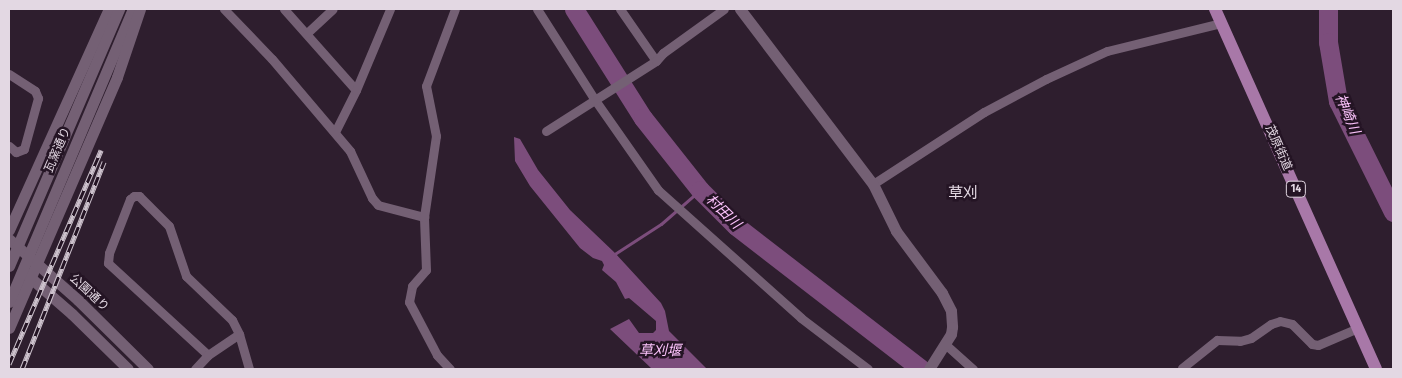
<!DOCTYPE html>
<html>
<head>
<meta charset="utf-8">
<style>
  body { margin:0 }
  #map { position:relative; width:1402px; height:378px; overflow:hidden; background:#2e1e2e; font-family:"Fira Sans Condensed","Noto Sans JP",sans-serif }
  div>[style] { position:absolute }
  .water>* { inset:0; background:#7c4d7c }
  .stream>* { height:3px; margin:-1.5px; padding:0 1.5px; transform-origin:1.5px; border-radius:1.5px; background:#7c4d7c }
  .river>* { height:19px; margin:-9.5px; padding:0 9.5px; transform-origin:9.5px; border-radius:9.5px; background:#7c4d7c }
  .street>* { height:9px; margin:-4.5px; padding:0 4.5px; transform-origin:4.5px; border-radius:4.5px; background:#746074 }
  .secondary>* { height:11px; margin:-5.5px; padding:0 5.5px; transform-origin:5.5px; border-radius:5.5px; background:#746074 }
  .primary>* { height:12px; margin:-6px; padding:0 6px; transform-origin:6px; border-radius:6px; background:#a878a8 }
  .rail>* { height:5px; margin-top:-2.5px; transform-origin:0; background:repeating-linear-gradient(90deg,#241424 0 9px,#ccc1cc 0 18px); box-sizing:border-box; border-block:1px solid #ccc1cc }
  span { translate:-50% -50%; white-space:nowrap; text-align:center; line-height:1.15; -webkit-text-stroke:5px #241424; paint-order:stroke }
  .shield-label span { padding:1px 4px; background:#241424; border:1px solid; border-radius:4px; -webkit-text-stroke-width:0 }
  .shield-label { font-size:11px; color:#e3d8e3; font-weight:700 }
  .street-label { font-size:12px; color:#e3d8e3 }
  .water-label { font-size:14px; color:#fcc3fc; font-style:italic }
  .quarter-label { font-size:15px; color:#e3d8e3 }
  .frame { position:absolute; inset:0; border:10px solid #e3d8e3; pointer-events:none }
</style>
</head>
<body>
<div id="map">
  <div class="water">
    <div style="clip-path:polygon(514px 137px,520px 139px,538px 170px,570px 210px,615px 253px,661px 303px,665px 311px,669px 331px,707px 369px,652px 369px,610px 329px,629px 319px,639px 333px,653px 333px,656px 330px,656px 321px,629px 298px,625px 299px,616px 282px,602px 270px,604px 265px,602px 261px,593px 258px,580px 248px,530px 186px,515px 161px)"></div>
  </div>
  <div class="stream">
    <div style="left:613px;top:255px;width:57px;rotate:-32.9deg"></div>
    <div style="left:661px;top:224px;width:52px;rotate:-41.1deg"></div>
  </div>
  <div class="river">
    <div style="left:574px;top:9px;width:129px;rotate:57.7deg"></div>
    <div style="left:643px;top:118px;width:92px;rotate:51.6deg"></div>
    <div style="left:700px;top:190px;width:51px;rotate:45deg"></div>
    <div style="left:736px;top:226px;width:234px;rotate:37.7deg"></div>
    <div style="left:1328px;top:9px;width:33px;rotate:90deg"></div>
    <div style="left:1328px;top:42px;width:60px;rotate:80.4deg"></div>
    <div style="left:1338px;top:101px;width:124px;rotate:63.6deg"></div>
  </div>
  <div class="street">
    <div style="left:224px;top:9px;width:69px;rotate:46.2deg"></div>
    <div style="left:272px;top:59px;width:121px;rotate:49.7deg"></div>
    <div style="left:350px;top:151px;width:52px;rotate:64.9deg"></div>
    <div style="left:372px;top:198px;width:9px;rotate:49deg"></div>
    <div style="left:378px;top:205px;width:48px;rotate:14.6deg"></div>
    <div style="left:284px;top:9px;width:108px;rotate:48.4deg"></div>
    <div style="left:537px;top:9px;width:108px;rotate:57.5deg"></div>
    <div style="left:595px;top:100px;width:110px;rotate:55deg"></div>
    <div style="left:658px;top:190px;width:192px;rotate:41.8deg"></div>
    <div style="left:801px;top:318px;width:84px;rotate:37.3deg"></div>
    <div style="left:620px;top:9px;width:63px;rotate:55.3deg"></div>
    <div style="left:307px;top:33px;width:35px;rotate:-43deg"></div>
    <div style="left:9px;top:74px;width:31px;rotate:33deg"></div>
    <div style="left:35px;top:91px;width:8px;rotate:67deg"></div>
    <div style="left:38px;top:98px;width:53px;rotate:105.4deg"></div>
    <div style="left:24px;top:149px;width:9px;rotate:159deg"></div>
    <div style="left:16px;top:152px;width:9px;rotate:-139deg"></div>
    <div style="left:546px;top:131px;width:130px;rotate:-32.5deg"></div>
    <div style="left:656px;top:61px;width:11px;rotate:-49deg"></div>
    <div style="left:663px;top:53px;width:75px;rotate:-35.8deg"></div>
    <div style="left:335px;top:132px;width:47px;rotate:-63.4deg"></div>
    <div style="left:356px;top:90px;width:88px;rotate:-67.2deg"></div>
    <div style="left:873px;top:184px;width:132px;rotate:-33deg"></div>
    <div style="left:984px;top:112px;width:70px;rotate:-28deg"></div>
    <div style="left:1046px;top:79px;width:67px;rotate:-24.7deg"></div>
    <div style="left:1107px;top:51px;width:117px;rotate:-13.8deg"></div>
    <div style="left:945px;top:344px;width:38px;rotate:42deg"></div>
    <div style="left:208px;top:355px;width:136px;rotate:-137.4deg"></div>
    <div style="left:108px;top:263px;width:10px;rotate:-84deg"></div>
    <div style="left:109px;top:253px;width:58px;rotate:-68.7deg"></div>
    <div style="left:130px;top:199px;width:5px;rotate:-37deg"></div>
    <div style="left:134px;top:196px;width:5px"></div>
    <div style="left:139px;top:196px;width:42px;rotate:45deg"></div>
    <div style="left:169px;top:226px;width:53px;rotate:71.2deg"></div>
    <div style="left:186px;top:276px;width:64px;rotate:43.7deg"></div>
    <div style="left:232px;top:320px;width:16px;rotate:63deg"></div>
    <div style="left:239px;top:334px;width:36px;rotate:74deg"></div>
    <div style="left:1182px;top:368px;width:45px;rotate:-38.7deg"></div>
    <div style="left:1217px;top:340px;width:23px;rotate:2deg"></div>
    <div style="left:1240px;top:341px;width:11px;rotate:-15deg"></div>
    <div style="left:1251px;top:338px;width:24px;rotate:-35deg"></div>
    <div style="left:1271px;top:324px;width:9px;rotate:-18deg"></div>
    <div style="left:1280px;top:321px;width:12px;rotate:14deg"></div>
    <div style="left:1292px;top:324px;width:28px;rotate:45deg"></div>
    <div style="left:1312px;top:344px;width:6px;rotate:9deg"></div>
    <div style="left:1318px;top:345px;width:43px;rotate:-23deg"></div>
    <div style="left:195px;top:369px;width:19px;rotate:-47deg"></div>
    <div style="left:208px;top:355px;width:37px;rotate:-34deg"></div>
    <div style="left:450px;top:369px;width:19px;rotate:-133deg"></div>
    <div style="left:437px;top:355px;width:60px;rotate:-117.8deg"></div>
    <div style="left:409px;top:302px;width:16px;rotate:-79deg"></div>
    <div style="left:412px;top:286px;width:21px;rotate:-49deg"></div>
    <div style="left:426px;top:270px;width:53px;rotate:-92.2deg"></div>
    <div style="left:424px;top:217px;width:82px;rotate:-81.6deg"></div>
    <div style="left:436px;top:136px;width:51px;rotate:-101.3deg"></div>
    <div style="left:426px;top:86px;width:82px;rotate:-69.4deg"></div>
  </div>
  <div class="secondary">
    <div style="left:740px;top:9px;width:220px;rotate:52.8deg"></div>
    <div style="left:873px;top:184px;width:52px;rotate:63.9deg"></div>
    <div style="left:896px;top:231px;width:77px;rotate:53.4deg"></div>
    <div style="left:942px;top:293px;width:20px;rotate:63deg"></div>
    <div style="left:951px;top:311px;width:16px;rotate:86deg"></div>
    <div style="left:952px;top:327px;width:7px;rotate:98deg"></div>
    <div style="left:951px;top:334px;width:41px;rotate:122.2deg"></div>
    <div style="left:9px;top:230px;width:243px;rotate:-65.7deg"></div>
    <div style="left:9px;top:239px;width:92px;rotate:41.5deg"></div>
    <div style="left:78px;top:300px;width:98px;rotate:44.6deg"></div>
    <div style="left:9px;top:266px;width:280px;rotate:-66.8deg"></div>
    <div style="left:25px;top:273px;width:62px;rotate:41.1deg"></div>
    <div style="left:72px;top:314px;width:78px;rotate:44.5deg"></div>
    <div style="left:9px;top:302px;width:318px;rotate:-67.1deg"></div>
    <div style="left:9px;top:328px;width:273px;rotate:-66.7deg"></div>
    <div style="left:117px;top:77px;width:72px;rotate:-71.3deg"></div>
  </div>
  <div class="primary">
    <div style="left:1215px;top:9px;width:394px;rotate:65.9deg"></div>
  </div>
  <div class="rail">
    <div style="left:9px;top:364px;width:233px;rotate:-66.7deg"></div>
    <div style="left:22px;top:369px;width:223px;rotate:-68.4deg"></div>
  </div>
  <div class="shield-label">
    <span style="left:1296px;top:189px">14</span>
  </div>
  <div class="street-label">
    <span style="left:1278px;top:148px;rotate:66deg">茂原街道</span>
    <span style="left:58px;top:150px;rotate:-67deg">瓦窯通り</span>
    <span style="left:89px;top:293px;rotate:43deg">公園通り</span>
  </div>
  <div class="water-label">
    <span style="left:1347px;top:114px;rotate:67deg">神崎川</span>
    <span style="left:723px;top:212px;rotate:44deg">村田川</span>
    <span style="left:660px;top:351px">草刈堰</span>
  </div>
  <div class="quarter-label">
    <span style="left:963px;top:194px">草刈</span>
  </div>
  <div class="frame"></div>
</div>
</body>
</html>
